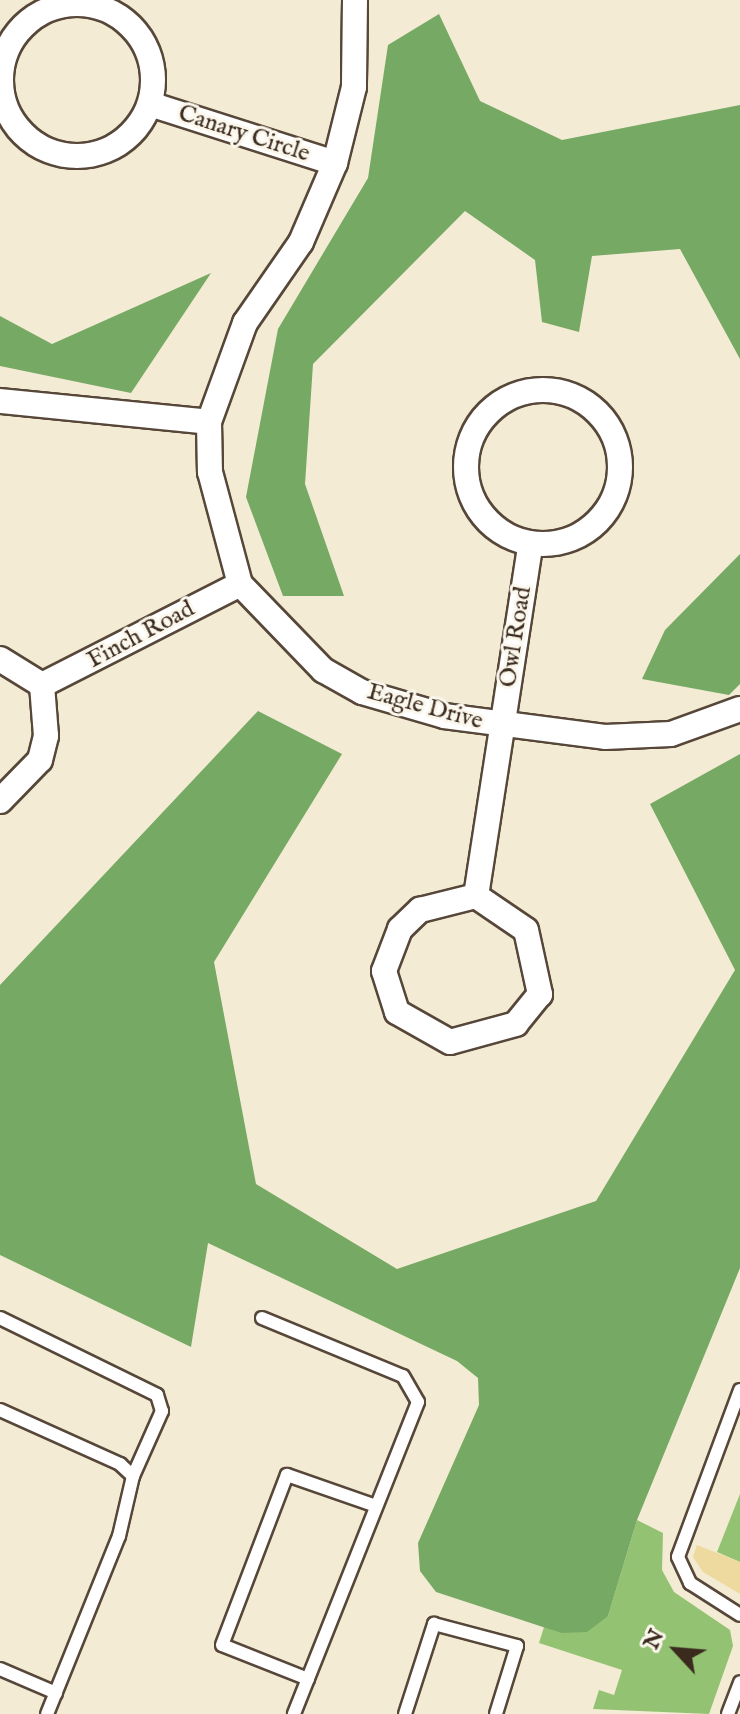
<!DOCTYPE html>
<html>
<head>
<meta charset="utf-8">
<style>
  body { margin:0 }
  #map { position:relative; width:740px; height:1714px; overflow:hidden; background:#f3ebd4; font-family:"IM FELL English",serif }
  div>[style] { position:absolute }
  .green>* { inset:0; background:#93c372 }
  .forest>* { inset:0; background:#76a964 }
  .sand>* { inset:0; background:#eeda9e }
  .roads { filter:drop-shadow(2px 0 #574739) drop-shadow(-2px 0 #574739) drop-shadow(0 2px #574739) drop-shadow(0 -2px #574739) }
  .service>* { height:12px; margin:-6px; padding:0 6px; transform-origin:6px; border-radius:6px; background:#fff }
  .minor>* { height:24px; margin:-12px; padding:0 12px; transform-origin:12px; border-radius:12px; background:#fff }
  .minor>.ring { margin:-12px; padding:0; box-sizing:content-box; background:none; border:24px solid #fff; border-radius:50% }
  span { translate:-50% -50%; white-space:nowrap; text-align:center; line-height:1.15; -webkit-text-stroke:6px #fbf7ec; paint-order:stroke }
  .street-label { font-size:24px; color:#3b2a1e }
  .north { position:absolute; left:636px; top:1610px; width:80px; height:80px; -webkit-text-stroke:6px #fbf7ec; paint-order:stroke; rotate:296deg; font-size:22px; font-weight:700; line-height:32px; text-align:center; color:#3b2a1e }
  .north::after { content:''; display:block; margin:auto; width:28px; height:36px; background:#3b2a1e; clip-path:polygon(50% 0,100% 100%,50% 72%,0 100%) }
</style>
</head>
<body>
<div id="map">
  <div class="green">
    <div style="clip-path:polygon(740px 1494px,740px 1562px,717px 1552px)"></div>
    <div style="clip-path:polygon(637px 1520px,663px 1533px,662px 1570px,674px 1592px,730px 1630px,733px 1646px,709px 1714px,593px 1709px,599px 1690px,614px 1695px,622px 1670px,539px 1643px,544px 1627px,561px 1633px,608px 1616px)"></div>
  </div>
  <div class="forest">
    <div style="clip-path:polygon(439px 14px,480px 101px,562px 140px,740px 105px,740px 359px,680px 249px,592px 256px,579px 332px,542px 322px,535px 260px,465px 211px,313px 364px,305px 484px,344px 596px,283px 596px,246px 497px,278px 329px,368px 178px,388px 45px)"></div>
    <div style="clip-path:polygon(211px 273px,131px 393px,0 366px,0 316px,52px 344px)"></div>
    <div style="clip-path:polygon(740px 554px,740px 684px,729px 695px,642px 679px,665px 630px)"></div>
    <div style="clip-path:polygon(258px 711px,342px 754px,214px 962px,256px 1184px,397px 1269px,596px 1201px,735px 970px,650px 804px,740px 754px,740px 1268px,637px 1520px,608px 1616px,587px 1632px,561px 1633px,436px 1592px,420px 1571px,418px 1543px,479px 1405px,478px 1378px,457px 1361px,208px 1243px,191px 1347px,0 1255px,0 985px)"></div>
  </div>
  <div class="sand">
    <div style="clip-path:polygon(697px 1545px,740px 1562px,740px 1594px,703px 1572px,693px 1557px)"></div>
  </div>
  <div class="roads">
    <div class="service">
      <div style="left:0;top:1318px;width:175px;rotate:26.1deg"></div>
      <div style="left:157px;top:1395px;width:17px;rotate:73deg"></div>
      <div style="left:162px;top:1411px;width:71px;rotate:114deg"></div>
      <div style="left:262px;top:1318px;width:152px;rotate:22.4deg"></div>
      <div style="left:403px;top:1376px;width:30px;rotate:60deg"></div>
      <div style="left:418px;top:1402px;width:336px;rotate:111.7deg"></div>
      <div style="left:740px;top:1390px;width:178px;rotate:110.4deg"></div>
      <div style="left:678px;top:1557px;width:29px;rotate:65deg"></div>
      <div style="left:690px;top:1583px;width:59px;rotate:32.6deg"></div>
      <div style="left:0;top:1410px;width:132px;rotate:24.2deg"></div>
      <div style="left:120px;top:1464px;width:18px;rotate:43deg"></div>
      <div style="left:133px;top:1476px;width:62px;rotate:103.1deg"></div>
      <div style="left:119px;top:1536px;width:192px;rotate:112deg"></div>
      <div style="left:0;top:1669px;width:61px;rotate:23.2deg"></div>
      <div style="left:308px;top:1679px;width:92px;rotate:-158.4deg"></div>
      <div style="left:222px;top:1645px;width:182px;rotate:-69.1deg"></div>
      <div style="left:287px;top:1475px;width:94px;rotate:19.2deg"></div>
      <div style="left:405px;top:1714px;width:95px;rotate:-72.1deg"></div>
      <div style="left:434px;top:1624px;width:86px;rotate:14.8deg"></div>
      <div style="left:517px;top:1646px;width:71px;rotate:107.2deg"></div>
      <div style="left:728px;top:1714px;width:34px;rotate:-69deg"></div>
    </div>
    <div class="minor">
      <div style="left:355px;top:0;width:87px;rotate:90.7deg"></div>
      <div style="left:354px;top:87px;width:78px;rotate:104deg"></div>
      <div style="left:335px;top:163px;width:86px;rotate:113.3deg"></div>
      <div style="left:301px;top:242px;width:98px;rotate:124.7deg"></div>
      <div style="left:245px;top:323px;width:105px;rotate:110deg"></div>
      <div style="left:209px;top:422px;width:50px;rotate:88.9deg"></div>
      <div style="left:210px;top:472px;width:116px;rotate:75deg"></div>
      <div style="left:240px;top:584px;width:120px;rotate:46deg"></div>
      <div style="left:323px;top:670px;width:45px;rotate:29.4deg"></div>
      <div style="left:362px;top:692px;width:85px;rotate:16.3deg"></div>
      <div style="left:444px;top:716px;width:162px;rotate:7.4deg"></div>
      <div style="left:605px;top:737px;width:66px;rotate:-2.6deg"></div>
      <div style="left:671px;top:734px;width:73px;rotate:-19.9deg"></div>
      <div class="ring" style="left:1px;top:4px;width:128px;height:128px"></div>
      <div style="left:153px;top:105px;width:191px;rotate:17.7deg"></div>
      <div class="ring" style="left:466px;top:390px;width:130px;height:130px"></div>
      <div style="left:0;top:401px;width:210px;rotate:5.7deg"></div>
      <div style="left:0;top:659px;width:49px;rotate:31.8deg"></div>
      <div style="left:42px;top:685px;width:222px;rotate:-27deg"></div>
      <div style="left:0;top:801px;width:57px;rotate:-45.7deg"></div>
      <div style="left:40px;top:760px;width:25px;rotate:-76deg"></div>
      <div style="left:46px;top:736px;width:51px;rotate:-94.5deg"></div>
      <div style="left:476px;top:896px;width:60px;rotate:34.2deg"></div>
      <div style="left:526px;top:930px;width:66px;rotate:77.7deg"></div>
      <div style="left:540px;top:994px;width:38px;rotate:129deg"></div>
      <div style="left:516px;top:1024px;width:68px;rotate:164.7deg"></div>
      <div style="left:450px;top:1042px;width:61px;rotate:-150.5deg"></div>
      <div style="left:397px;top:1012px;width:43px;rotate:-107.6deg"></div>
      <div style="left:384px;top:971px;width:45px;rotate:-69.1deg"></div>
      <div style="left:400px;top:929px;width:28px;rotate:-44deg"></div>
      <div style="left:420px;top:910px;width:58px;rotate:-14deg"></div>
      <div style="left:476px;top:896px;width:353px;rotate:-81.2deg"></div>
    </div>
  </div>
  <div class="street-label">
    <span style="left:244px;top:134px;rotate:18deg">Canary Circle</span>
    <span style="left:141px;top:635px;rotate:-28deg">Finch Road</span>
    <span style="left:516px;top:637px;rotate:-81deg">Owl Road</span>
    <span style="left:425px;top:707px;rotate:15deg">Eagle Drive</span>
  </div>
  <div class="north">N</div>
</div>
</body>
</html>
